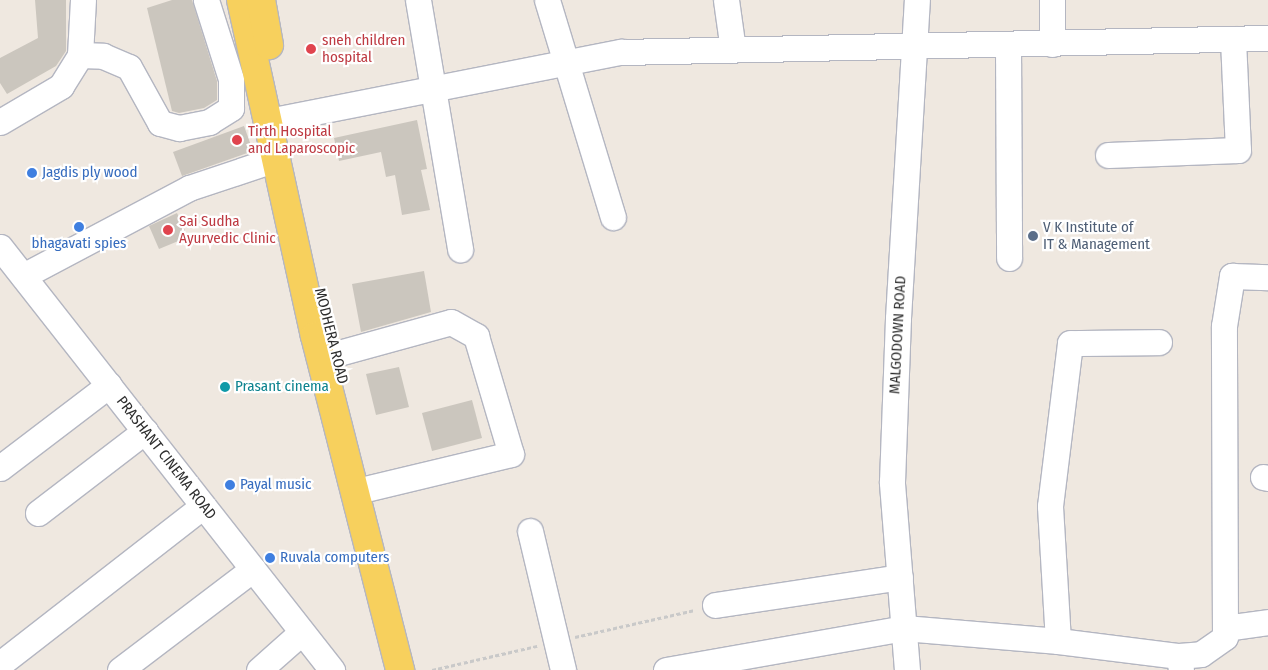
<!DOCTYPE html>
<html>
<head>
<meta charset="utf-8">
<style>
  body { margin:0 }
  #map { position:relative; width:1268px; height:670px; overflow:hidden; background:#efe8e0; font-family:"Fira Sans Condensed",sans-serif }
  div>[style] { position:absolute }
  .building>* { inset:0; background:#cbc6be }
  .path>* { height:3px; margin-top:-1.5px; transform-origin:0; background:repeating-linear-gradient(90deg,#c9c9c9 0 4px,transparent 0 6.5px) }
  .roads { filter:drop-shadow(1px 0 #b4b6c1) drop-shadow(-1px 0 #b4b6c1) drop-shadow(0 1px #b4b6c1) drop-shadow(0 -1px #b4b6c1) }
  .minor>* { height:25px; margin:-12.5px; padding:0 12.5px; transform-origin:12.5px; border-radius:12.5px; background:#fff }
  .major>* { height:28px; margin:-14px; padding:0 14px; transform-origin:14px; border-radius:14px; background:#f7d05d }
  .dots>* { width:14px; height:14px; translate:-50% -50%; box-sizing:border-box; border:2px solid #fff; border-radius:50% }
  span { translate:-50% -50%; white-space:nowrap; text-align:center; line-height:1.15; -webkit-text-stroke:4.5px #fff; paint-order:stroke }
  .health-label { font-size:15px; color:#be3a42 }
  .left { translate:0 -50%; text-align:left }
  .shop-label { font-size:15px; color:#366cbe }
  .service-label { font-size:15px; color:#4e5e75 }
  .street-label { font-size:15px; color:#2e2e2e }
  .culture-label { font-size:15px; color:#0d838f }
</style>
</head>
<body>
<div id="map">
  <div class="building">
    <div style="clip-path:polygon(35px 0,66px 0,66px 51px,56px 66px,7px 94px,0 83px,0 58px,38px 38px)"></div>
    <div style="clip-path:polygon(172px 0,192px 0,217px 81px,217px 100px,204px 108px,179px 113px,172px 111px,147px 8px)"></div>
    <div style="clip-path:polygon(417px 120px,427px 169px,421px 170px,430px 210px,402px 215px,395px 175px,386px 177px,381px 152px,339px 161px,334px 138px)"></div>
    <div style="clip-path:polygon(244px 126px,253px 151px,182px 176px,173px 152px)"></div>
    <div style="clip-path:polygon(177px 213px,188px 237px,159px 249px,149px 226px)"></div>
    <div style="clip-path:polygon(424px 271px,431px 312px,361px 332px,352px 284px)"></div>
    <div style="clip-path:polygon(399px 367px,409px 407px,376px 415px,366px 374px)"></div>
    <div style="clip-path:polygon(472px 400px,482px 438px,432px 451px,422px 413px)"></div>
  </div>
  <div class="path">
    <div style="left:575px;top:637px;width:123px;rotate:-12.7deg"></div>
    <div style="left:432px;top:670px;width:108px;rotate:-12.9deg"></div>
  </div>
  <div class="roads">
    <div class="minor">
      <div style="left:418px;top:0;width:253px;rotate:80.4deg"></div>
      <div style="left:547px;top:0;width:227px;rotate:73.1deg"></div>
      <div style="left:726px;top:0;width:50px;rotate:82deg"></div>
      <div style="left:1052px;top:0;width:44px;rotate:90deg"></div>
      <div style="left:1008px;top:45px;width:213px;rotate:89.7deg"></div>
      <div style="left:80px;top:55px;width:23px;rotate:2deg"></div>
      <div style="left:103px;top:56px;width:28px;rotate:23deg"></div>
      <div style="left:129px;top:67px;width:64px;rotate:61deg"></div>
      <div style="left:160px;top:123px;width:20px;rotate:15deg"></div>
      <div style="left:179px;top:128px;width:31px;rotate:-11deg"></div>
      <div style="left:209px;top:122px;width:26px;rotate:-32deg"></div>
      <div style="left:231px;top:108px;width:29px;rotate:-90deg"></div>
      <div style="left:231px;top:79px;width:83px;rotate:-107.6deg"></div>
      <div style="left:268px;top:121px;width:360px;rotate:-11.1deg"></div>
      <div style="left:621px;top:52px;width:647px;rotate:-1.24deg"></div>
      <div style="left:0;top:122px;width:71px;rotate:-30.5deg"></div>
      <div style="left:61px;top:86px;width:36px;rotate:-58deg"></div>
      <div style="left:80px;top:55px;width:55px;rotate:-86.9deg"></div>
      <div style="left:1108px;top:155px;width:130px;rotate:-2.2deg"></div>
      <div style="left:1238px;top:150px;width:111px;rotate:-92.6deg"></div>
      <div style="left:0;top:247px;width:538px;rotate:51.87deg"></div>
      <div style="left:23px;top:276px;width:188px;rotate:-27.9deg"></div>
      <div style="left:189px;top:188px;width:92px;rotate:-18.4deg"></div>
      <div style="left:335px;top:354px;width:120px;rotate:-15.4deg"></div>
      <div style="left:451px;top:322px;width:29px;rotate:29deg"></div>
      <div style="left:476px;top:336px;width:123px;rotate:73.5deg"></div>
      <div style="left:511px;top:454px;width:146px;rotate:166.5deg"></div>
      <div style="left:0;top:468px;width:137px;rotate:-37.3deg"></div>
      <div style="left:1263px;top:477px;width:5px;rotate:11deg"></div>
      <div style="left:38px;top:513px;width:135px;rotate:-37.5deg"></div>
      <div style="left:530px;top:531px;width:143px;rotate:76.6deg"></div>
      <div style="left:715px;top:605px;width:187px;rotate:-8.6deg"></div>
      <div style="left:1225px;top:628px;width:43px;rotate:-7.9deg"></div>
      <div style="left:1058px;top:641px;width:135px;rotate:-93.4deg"></div>
      <div style="left:1050px;top:506px;width:164px;rotate:-83deg"></div>
      <div style="left:1070px;top:343px;width:89px;rotate:-0.6deg"></div>
      <div style="left:1179px;top:656px;width:22px;rotate:-5deg"></div>
      <div style="left:1201px;top:654px;width:29px;rotate:-35deg"></div>
      <div style="left:1225px;top:637px;width:311px;rotate:-90.2deg"></div>
      <div style="left:1224px;top:326px;width:51px;rotate:-80.9deg"></div>
      <div style="left:1232px;top:276px;width:36px;rotate:2deg"></div>
      <div style="left:0;top:664px;width:257px;rotate:-37.9deg"></div>
      <div style="left:120px;top:670px;width:167px;rotate:-37.2deg"></div>
      <div style="left:259px;top:670px;width:57px;rotate:-41.5deg"></div>
      <div style="left:666px;top:670px;width:242px;rotate:-10deg"></div>
      <div style="left:904px;top:628px;width:155px;rotate:4.8deg"></div>
      <div style="left:1058px;top:641px;width:122px;rotate:7.1deg"></div>
      <div style="left:1179px;top:656px;width:14px;rotate:82deg"></div>
      <div style="left:907px;top:670px;width:189px;rotate:-94.6deg"></div>
      <div style="left:892px;top:482px;width:164px;rotate:-87.9deg"></div>
      <div style="left:898px;top:318px;width:319px;rotate:-86.6deg"></div>
    </div>
    <div class="major">
      <div style="left:241px;top:0;width:344px;rotate:77.6deg"></div>
      <div style="left:315px;top:336px;width:345px;rotate:75.7deg"></div>
      <div style="left:261px;top:0;width:46px;rotate:79.9deg"></div>
    </div>
  </div>
  <div class="dots">
    <div style="left:311px;top:49px;background:#e0444e"></div>
    <div style="left:237px;top:140px;background:#e0444e"></div>
    <div style="left:32px;top:173px;background:#3f7fe0"></div>
    <div style="left:79px;top:227px;background:#3f7fe0"></div>
    <div style="left:168px;top:230px;background:#e0444e"></div>
    <div style="left:1033px;top:236px;background:#5c6f8a"></div>
    <div style="left:225px;top:387px;background:#0f9aa8"></div>
    <div style="left:230px;top:485px;background:#3f7fe0"></div>
    <div style="left:270px;top:558px;background:#3f7fe0"></div>
  </div>
  <div class="health-label">
    <span class="left" style="left:322px;top:49px">sneh children<br>hospital</span>
    <span class="left" style="left:248px;top:140px">Tirth Hospital<br>and Laparoscopic</span>
    <span class="left" style="left:179px;top:230px">Sai Sudha<br>Ayurvedic Clinic</span>
  </div>
  <div class="shop-label">
    <span class="left" style="left:42px;top:173px">Jagdis ply wood</span>
    <span style="left:79px;top:244px">bhagavati spies</span>
    <span class="left" style="left:240px;top:485px">Payal music</span>
    <span class="left" style="left:280px;top:558px">Ruvala computers</span>
  </div>
  <div class="service-label">
    <span class="left" style="left:1043px;top:236px">V K Institute of<br>IT &amp; Management</span>
  </div>
  <div class="street-label">
    <span style="left:898px;top:335px;rotate:-87deg">MALGODOWN ROAD</span>
    <span style="left:331px;top:336px;rotate:76deg">MODHERA ROAD</span>
    <span style="left:166px;top:458px;rotate:52deg">PRASHANT CINEMA ROAD</span>
  </div>
  <div class="culture-label">
    <span class="left" style="left:235px;top:387px">Prasant cinema</span>
  </div>
</div>
</body>
</html>
